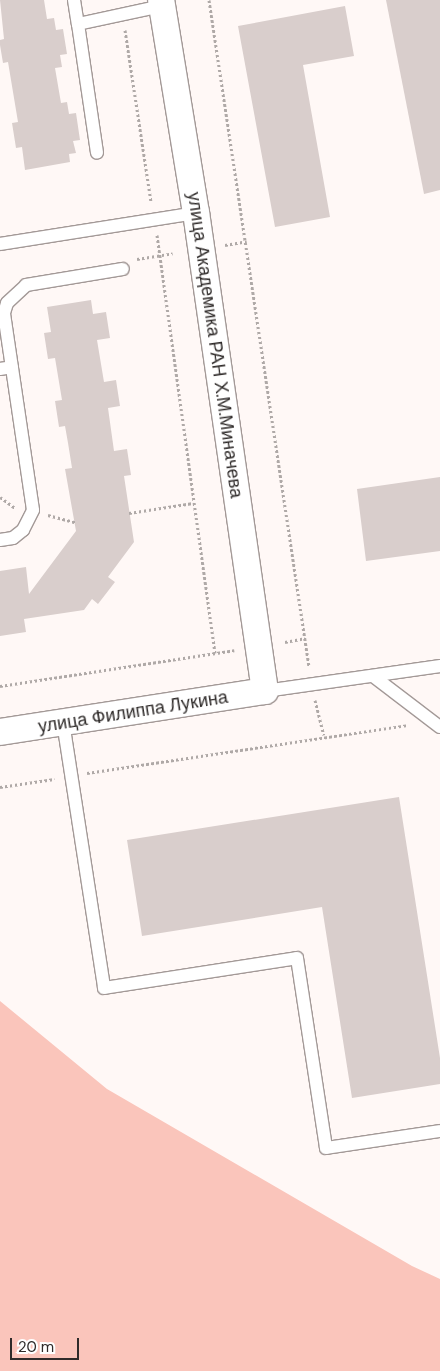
<!DOCTYPE html>
<html>
<head>
<meta charset="utf-8">
<style>
  body { margin:0 }
  #map { position:relative; width:440px; height:1371px; overflow:hidden; background:#fff8f6; font-family:"DM Sans",sans-serif }
  div>[style] { position:absolute }
  .green>* { inset:0; background:#fac5bb }
  .building>* { inset:0; background:#d9cecc }
  .path>* { height:3px; margin-top:-1.5px; transform-origin:0; background:repeating-linear-gradient(90deg,#afa9a7 0 2.5px,transparent 0 5px) }
  .roads { filter:drop-shadow(1px 0 #a39997) drop-shadow(-1px 0 #a39997) drop-shadow(0 1px #a39997) drop-shadow(0 -1px #a39997) }
  .lane>* { height:12px; margin:-6px; padding:0 6px; transform-origin:6px; border-radius:6px; background:#fff }
  .street>* { height:26px; margin:-13px; padding:0 13px; transform-origin:13px; border-radius:13px; background:#fff }
  span { translate:-50% -50%; white-space:nowrap; text-align:center; line-height:1.15; -webkit-text-stroke:4.5px #fff; paint-order:stroke }
  .street-label { font-size:18px; color:#2f2b2a }
  .scale { position:absolute; left:10px; top:1338px; width:69px; height:22px; box-sizing:border-box; border:2px solid #2f2b2a; border-top:0; padding-left:6px; font-size:15px; line-height:18px; white-space:nowrap; color:#2f2b2a; -webkit-text-stroke:4px #fff; paint-order:stroke }
</style>
</head>
<body>
<div id="map">
  <div class="green">
    <div style="clip-path:polygon(0 1001px,107px 1089px,412px 1266px,440px 1279px,440px 1371px,0 1371px)"></div>
  </div>
  <div class="building">
    <div style="clip-path:polygon(0 0,44px 0,47px 19px,54px 18px,56px 30px,63px 29px,67px 54px,60px 55px,62px 67px,55px 68px,61px 103px,67px 102px,69px 114px,76px 113px,80px 140px,73px 141px,76px 153px,69px 154px,70px 162px,25px 170px,22px 147px,16px 148px,12px 123px,18px 122px,8px 62px,3px 63px,0 45px,0 40px,4px 39px)"></div>
    <div style="clip-path:polygon(386px 0,440px 0,440px 190px,424px 194px)"></div>
    <div style="clip-path:polygon(345px 6px,354px 56px,303px 65px,330px 217px,275px 227px,238px 26px)"></div>
    <div style="clip-path:polygon(91px 300px,93px 314px,106px 312px,110px 338px,97px 340px,104px 382px,116px 380px,120px 406px,108px 408px,114px 451px,127px 449px,131px 475px,124px 476px,134px 542px,108px 577px,115px 582px,98px 604px,92px 599px,84px 610px,24px 619px,26px 632px,0 636px,0 571px,26px 567px,29px 594px,76px 531px,65px 469px,72px 468px,68px 443px,65px 426px,59px 427px,55px 401px,62px 400px,55px 358px,48px 359px,44px 333px,51px 332px,47px 307px)"></div>
    <div style="clip-path:polygon(440px 477px,440px 551px,366px 561px,357px 489px)"></div>
    <div style="clip-path:polygon(399px 797px,440px 1058px,440px 1084px,352px 1098px,322px 907px,142px 936px,127px 840px)"></div>
  </div>
  <div class="path">
    <div style="left:209px;top:0;width:674px;rotate:81.47deg"></div>
    <div style="left:125px;top:30px;width:174px;rotate:81.4deg"></div>
    <div style="left:157px;top:235px;width:422px;rotate:82.1deg"></div>
    <div style="left:225px;top:245px;width:22px;rotate:-10deg"></div>
    <div style="left:137px;top:259px;width:36px;rotate:-9deg"></div>
    <div style="left:0;top:497px;width:19px;rotate:36deg"></div>
    <div style="left:129px;top:513px;width:65px;rotate:-8.9deg"></div>
    <div style="left:48px;top:515px;width:28px;rotate:15deg"></div>
    <div style="left:285px;top:642px;width:20px;rotate:-11deg"></div>
    <div style="left:0;top:686px;width:237px;rotate:-8.7deg"></div>
    <div style="left:315px;top:700px;width:36px;rotate:76deg"></div>
    <div style="left:87px;top:773px;width:324px;rotate:-8.5deg"></div>
    <div style="left:0;top:787px;width:55px;rotate:-8.4deg"></div>
  </div>
  <div class="roads">
    <div class="lane">
      <div style="left:74px;top:0;width:24px;rotate:81deg"></div>
      <div style="left:78px;top:24px;width:86px;rotate:-12.1deg"></div>
      <div style="left:78px;top:24px;width:130px;rotate:81.6deg"></div>
      <div style="left:0;top:244px;width:198px;rotate:-9deg"></div>
      <div style="left:0;top:369px;width:12px;rotate:-9deg"></div>
      <div style="left:0;top:540px;width:13px;rotate:-9deg"></div>
      <div style="left:13px;top:538px;width:13px;rotate:-39deg"></div>
      <div style="left:23px;top:530px;width:22px;rotate:-63deg"></div>
      <div style="left:33px;top:510px;width:199px;rotate:-98.4deg"></div>
      <div style="left:4px;top:313px;width:10px;rotate:-73deg"></div>
      <div style="left:7px;top:303px;width:26px;rotate:-43deg"></div>
      <div style="left:26px;top:285px;width:98px;rotate:-9.4deg"></div>
      <div style="left:373px;top:676px;width:84px;rotate:37.3deg"></div>
      <div style="left:265px;top:691px;width:177px;rotate:-8.1deg"></div>
      <div style="left:63px;top:722px;width:269px;rotate:81.2deg"></div>
      <div style="left:104px;top:988px;width:195px;rotate:-8.8deg"></div>
      <div style="left:297px;top:958px;width:192px;rotate:81.3deg"></div>
      <div style="left:326px;top:1148px;width:115px;rotate:-8.5deg"></div>
    </div>
    <div class="street">
      <div style="left:0;top:732px;width:268px;rotate:-8.8deg"></div>
      <div style="left:265px;top:691px;width:483px;rotate:-98.2deg"></div>
      <div style="left:196px;top:213px;width:216px;rotate:-99.3deg"></div>
    </div>
  </div>
  <div class="street-label">
    <span style="left:215px;top:345px;rotate:82deg">улица Академика РАН Х.М.Миначева</span>
    <span style="left:133px;top:712px;rotate:-9deg">улица Филиппа Лукина</span>
  </div>
  <div class="scale">20 m</div>
</div>
</body>
</html>
